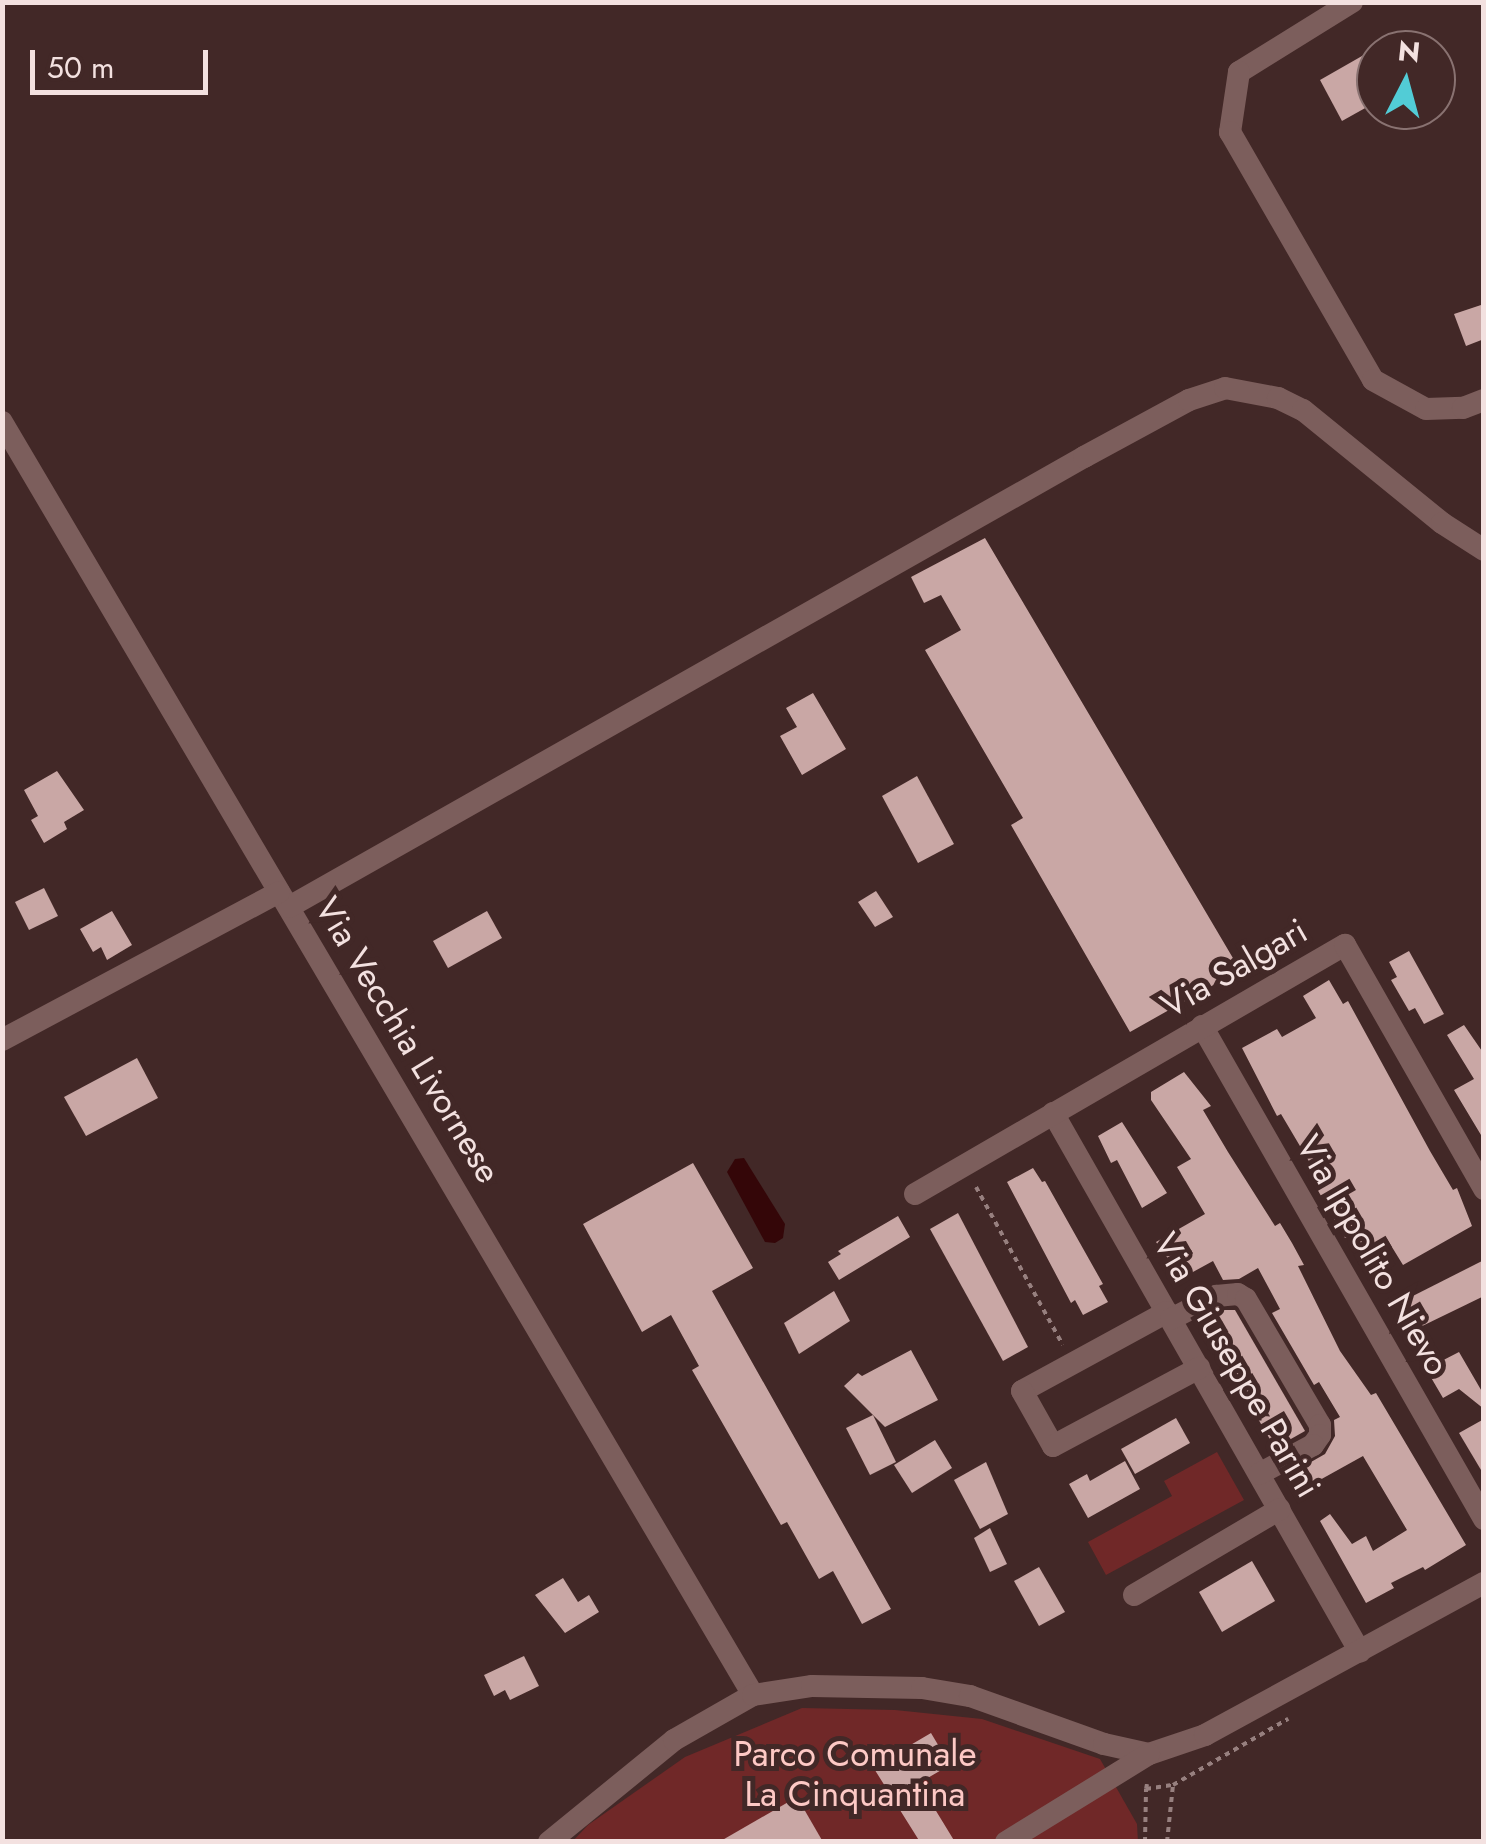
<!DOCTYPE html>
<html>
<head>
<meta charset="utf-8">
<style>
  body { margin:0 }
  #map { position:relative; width:1486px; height:1844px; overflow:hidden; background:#422827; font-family:Jost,sans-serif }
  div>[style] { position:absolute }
  .green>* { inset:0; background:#702828 }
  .water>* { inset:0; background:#340608 }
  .building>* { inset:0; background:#c9a7a5 }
  .path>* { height:4px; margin-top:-2px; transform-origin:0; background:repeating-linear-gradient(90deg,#97807f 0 5px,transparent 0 10px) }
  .minor>* { height:22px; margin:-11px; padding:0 11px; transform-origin:11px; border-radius:11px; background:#7c5e5c }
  span { translate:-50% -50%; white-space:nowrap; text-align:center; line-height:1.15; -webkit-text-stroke:10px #422827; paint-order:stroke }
  .street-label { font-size:35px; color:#f3e1e0 }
  .park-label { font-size:35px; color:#fdc9c5 }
  .frame { position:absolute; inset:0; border:5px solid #f3e1e0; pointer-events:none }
  .north { position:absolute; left:1356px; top:30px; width:100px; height:100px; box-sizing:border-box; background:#422827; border:2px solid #897271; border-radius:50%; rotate:6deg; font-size:28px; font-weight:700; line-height:40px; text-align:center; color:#f3e1e0 }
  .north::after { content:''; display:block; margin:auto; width:35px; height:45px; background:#52ccd6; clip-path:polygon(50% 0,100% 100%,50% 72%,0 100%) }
  .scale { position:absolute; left:30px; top:50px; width:178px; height:45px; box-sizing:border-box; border:5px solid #f3e1e0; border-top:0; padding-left:12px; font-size:30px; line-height:35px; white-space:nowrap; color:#f3e1e0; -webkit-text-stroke:8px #422827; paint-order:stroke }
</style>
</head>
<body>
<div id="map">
  <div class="green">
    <div style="clip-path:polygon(1217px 1452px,1244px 1500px,1106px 1575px,1088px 1542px,1172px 1496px,1164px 1481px)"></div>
    <div style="clip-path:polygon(802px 1708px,895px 1710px,982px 1719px,1100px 1759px,1137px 1824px,1138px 1842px,572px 1842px,588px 1825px,685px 1757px)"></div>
  </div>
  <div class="water">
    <div style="clip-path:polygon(744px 1158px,785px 1224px,783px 1238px,775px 1243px,765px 1242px,727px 1172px,735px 1159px)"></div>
  </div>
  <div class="building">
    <div style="clip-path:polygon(1376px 48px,1376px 102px,1342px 121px,1320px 80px)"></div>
    <div style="clip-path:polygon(1484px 304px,1484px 339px,1466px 346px,1454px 314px)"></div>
    <div style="clip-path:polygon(985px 538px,1240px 970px,1130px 1032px,1011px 825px,1023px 818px,925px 650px,961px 630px,941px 595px,924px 603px,911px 577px)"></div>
    <div style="clip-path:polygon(813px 693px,846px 749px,802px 775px,780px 736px,797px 727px,786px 708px)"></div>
    <div style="clip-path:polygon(57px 771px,84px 810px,64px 822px,67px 829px,44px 843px,31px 820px,38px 816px,24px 790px)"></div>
    <div style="clip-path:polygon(917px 776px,954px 844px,918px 863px,882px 796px)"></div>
    <div style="clip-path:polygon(44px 888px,58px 916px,29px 930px,15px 902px)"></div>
    <div style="clip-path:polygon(876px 891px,893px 917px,875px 927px,858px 902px)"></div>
    <div style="clip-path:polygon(112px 911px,132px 945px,107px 960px,101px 947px,93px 952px,80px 929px)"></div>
    <div style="clip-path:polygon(487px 911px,502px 938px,448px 968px,433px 941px)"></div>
    <div style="clip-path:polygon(1409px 951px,1444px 1014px,1424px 1024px,1415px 1008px,1409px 1011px,1391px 980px,1397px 977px,1389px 962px)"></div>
    <div style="clip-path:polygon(1329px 980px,1343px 1004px,1348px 1001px,1430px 1151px,1453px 1190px,1457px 1188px,1472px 1226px,1403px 1265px,1387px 1239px,1363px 1252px,1353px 1234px,1345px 1238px,1304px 1166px,1310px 1163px,1281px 1114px,1277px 1116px,1242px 1048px,1277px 1029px,1282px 1037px,1316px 1018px,1303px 996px)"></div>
    <div style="clip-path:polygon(1464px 1025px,1484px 1054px,1484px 1140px,1454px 1090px,1474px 1079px,1447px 1035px)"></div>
    <div style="clip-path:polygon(137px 1058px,158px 1098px,86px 1136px,64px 1097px)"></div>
    <div style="clip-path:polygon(1184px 1072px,1211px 1106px,1203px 1110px,1228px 1152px,1275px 1226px,1280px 1223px,1292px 1243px,1304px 1265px,1298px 1266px,1340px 1351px,1371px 1395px,1376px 1393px,1466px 1545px,1425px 1570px,1423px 1567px,1391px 1583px,1394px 1588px,1366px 1603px,1320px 1521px,1330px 1514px,1352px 1544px,1366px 1536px,1373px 1551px,1407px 1530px,1363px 1456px,1300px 1491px,1290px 1474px,1325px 1454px,1335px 1436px,1334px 1420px,1340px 1417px,1319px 1382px,1314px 1385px,1272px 1313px,1280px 1309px,1258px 1268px,1239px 1279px,1223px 1280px,1213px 1261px,1182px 1278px,1156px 1242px,1205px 1214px,1177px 1167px,1191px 1159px,1151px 1100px,1151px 1092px)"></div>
    <div style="clip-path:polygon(1122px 1122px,1167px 1193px,1142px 1208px,1117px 1160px,1111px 1163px,1098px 1136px)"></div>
    <div style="clip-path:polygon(693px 1163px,753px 1268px,712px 1291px,891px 1609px,862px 1624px,833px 1571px,819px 1579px,787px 1522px,781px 1525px,692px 1370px,699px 1366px,671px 1315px,642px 1332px,583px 1224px)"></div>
    <div style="clip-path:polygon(1033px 1168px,1042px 1182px,1045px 1181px,1103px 1284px,1099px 1286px,1108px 1302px,1083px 1315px,1075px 1300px,1071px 1303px,1007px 1182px)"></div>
    <div style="clip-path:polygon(958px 1213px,1028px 1347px,1003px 1361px,930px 1229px)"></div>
    <div style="clip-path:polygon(898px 1216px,910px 1237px,839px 1280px,828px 1262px,841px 1254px,838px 1251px)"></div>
    <div style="clip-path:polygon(1484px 1260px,1484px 1296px,1414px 1330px,1399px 1303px)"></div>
    <div style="clip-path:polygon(834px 1291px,850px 1321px,799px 1354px,784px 1323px)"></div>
    <div style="clip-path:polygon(1223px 1310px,1235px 1310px,1305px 1431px,1275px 1448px,1202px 1323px)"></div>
    <div style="clip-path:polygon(911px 1350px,938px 1400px,885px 1427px,844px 1386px,858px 1373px,862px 1376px)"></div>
    <div style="clip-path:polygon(1459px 1352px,1484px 1395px,1484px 1409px,1459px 1389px,1443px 1398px,1426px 1369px)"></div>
    <div style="clip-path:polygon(873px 1415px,896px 1462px,870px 1475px,846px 1428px)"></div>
    <div style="clip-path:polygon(1176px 1418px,1190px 1443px,1135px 1474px,1121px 1449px)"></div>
    <div style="clip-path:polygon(1484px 1419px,1484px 1475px,1459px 1433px)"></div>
    <div style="clip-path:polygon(935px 1440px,952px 1468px,912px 1493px,894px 1465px)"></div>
    <div style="clip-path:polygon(1125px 1461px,1140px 1489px,1088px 1518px,1069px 1484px,1087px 1474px,1090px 1481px)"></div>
    <div style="clip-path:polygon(986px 1462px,1008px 1514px,980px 1529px,954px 1480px)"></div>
    <div style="clip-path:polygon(990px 1528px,1007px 1564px,990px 1572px,974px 1538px)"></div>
    <div style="clip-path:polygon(1252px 1561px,1275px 1601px,1222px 1632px,1199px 1592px)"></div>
    <div style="clip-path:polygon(1039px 1567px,1065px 1612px,1039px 1626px,1014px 1581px)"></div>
    <div style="clip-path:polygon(563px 1578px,578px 1602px,589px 1595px,599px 1612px,565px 1633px,535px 1595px)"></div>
    <div style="clip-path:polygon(524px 1656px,539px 1686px,510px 1700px,505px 1690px,494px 1696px,484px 1675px)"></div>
    <div style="clip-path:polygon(931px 1733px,950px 1765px,919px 1783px,955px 1842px,920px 1842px,873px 1767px)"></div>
    <div style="clip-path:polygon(797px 1797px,823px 1842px,719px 1842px)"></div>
  </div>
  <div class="path">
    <div style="left:976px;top:1187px;width:180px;rotate:61.2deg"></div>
    <div style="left:1147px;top:1784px;width:5px;rotate:101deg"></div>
    <div style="left:1146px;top:1789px;width:26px;rotate:-9deg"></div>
    <div style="left:1145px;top:1842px;width:53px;rotate:-88.9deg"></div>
    <div style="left:1167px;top:1842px;width:57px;rotate:-84deg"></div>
    <div style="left:1173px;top:1785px;width:133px;rotate:-29.9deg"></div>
  </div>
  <div class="minor">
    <div style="left:1352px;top:2px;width:133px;rotate:148.2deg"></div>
    <div style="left:1239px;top:72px;width:61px;rotate:98.5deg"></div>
    <div style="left:1230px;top:132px;width:286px;rotate:60deg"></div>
    <div style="left:1373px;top:380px;width:60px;rotate:28.7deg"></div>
    <div style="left:1426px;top:409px;width:37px;rotate:-2deg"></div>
    <div style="left:1463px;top:408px;width:22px;rotate:-21deg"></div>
    <div style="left:2px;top:422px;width:1478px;rotate:59.46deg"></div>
    <div style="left:289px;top:907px;width:914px;rotate:-29.51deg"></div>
    <div style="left:1084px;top:457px;width:119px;rotate:-28.5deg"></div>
    <div style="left:1189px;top:400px;width:38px;rotate:-18deg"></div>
    <div style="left:1225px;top:388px;width:54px;rotate:10.7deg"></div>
    <div style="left:1278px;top:398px;width:28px;rotate:26deg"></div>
    <div style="left:1303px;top:410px;width:179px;rotate:39.1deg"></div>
    <div style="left:1442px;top:523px;width:50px;rotate:32.7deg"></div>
    <div style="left:1202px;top:1026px;width:568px;rotate:60.23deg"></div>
    <div style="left:2px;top:1040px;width:314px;rotate:-28.1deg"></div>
    <div style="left:1053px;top:1113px;width:620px;rotate:60.34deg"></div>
    <div style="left:915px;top:1194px;width:497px;rotate:-30.1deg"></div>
    <div style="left:1345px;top:945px;width:281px;rotate:60.3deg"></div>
    <div style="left:1167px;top:1312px;width:165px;rotate:151.4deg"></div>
    <div style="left:1022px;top:1391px;width:63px;rotate:60.6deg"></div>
    <div style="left:1053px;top:1446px;width:166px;rotate:-28.1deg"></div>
    <div style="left:1171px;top:1319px;width:51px;rotate:-27.1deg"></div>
    <div style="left:1216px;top:1296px;width:22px;rotate:-5deg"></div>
    <div style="left:1238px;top:1294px;width:9px;rotate:32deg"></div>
    <div style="left:1246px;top:1299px;width:146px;rotate:59.6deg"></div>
    <div style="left:1320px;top:1425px;width:10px;rotate:90deg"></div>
    <div style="left:1320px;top:1435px;width:12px;rotate:125deg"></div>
    <div style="left:1313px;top:1445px;width:61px;rotate:151.8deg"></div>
    <div style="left:1134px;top:1595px;width:169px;rotate:-30.5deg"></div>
    <div style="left:549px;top:1842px;width:161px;rotate:-39.2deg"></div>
    <div style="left:674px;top:1740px;width:91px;rotate:-29.7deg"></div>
    <div style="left:753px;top:1695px;width:60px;rotate:-8.7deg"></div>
    <div style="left:812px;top:1686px;width:110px;rotate:1deg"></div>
    <div style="left:922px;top:1688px;width:49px;rotate:9.5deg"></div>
    <div style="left:970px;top:1696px;width:142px;rotate:19.7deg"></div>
    <div style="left:1104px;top:1744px;width:46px;rotate:12.5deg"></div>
    <div style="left:1149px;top:1754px;width:59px;rotate:-18.7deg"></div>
    <div style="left:1205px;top:1735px;width:318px;rotate:-28.6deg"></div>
    <div style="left:1006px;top:1842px;width:168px;rotate:-31.6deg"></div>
  </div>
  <div class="street-label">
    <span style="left:1234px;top:968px;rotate:-30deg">Via Salgari</span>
    <span style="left:408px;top:1040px;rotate:59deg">Via Vecchia Livornese</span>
    <span style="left:1373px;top:1255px;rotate:60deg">Via Ippolito Nievo</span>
    <span style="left:1237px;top:1365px;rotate:60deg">Via Giuseppe Parini</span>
  </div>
  <div class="park-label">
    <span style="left:855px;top:1774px">Parco Comunale<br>La Cinquantina</span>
  </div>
  <div class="frame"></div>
  <div class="north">N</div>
  <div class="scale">50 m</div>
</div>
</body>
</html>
